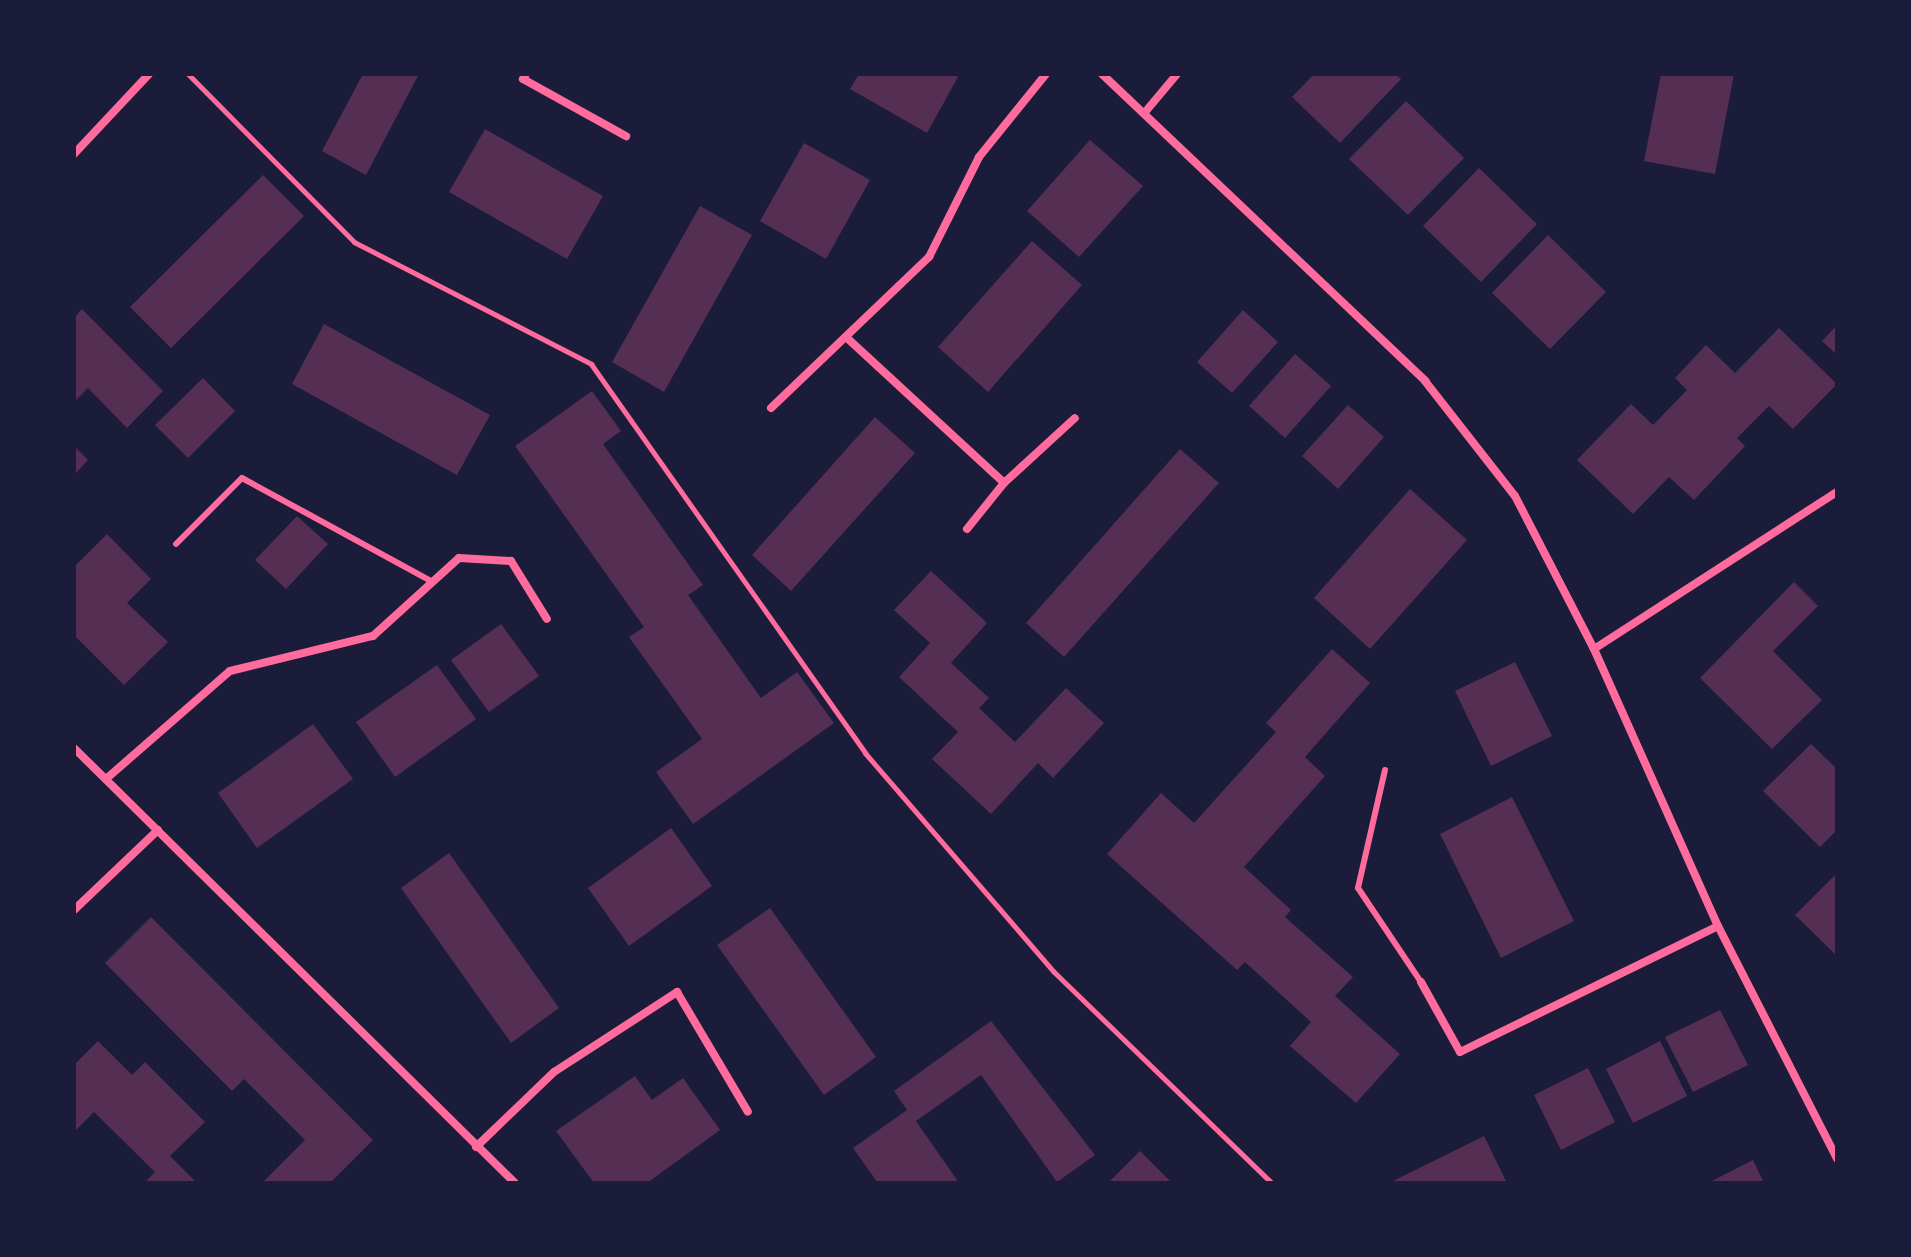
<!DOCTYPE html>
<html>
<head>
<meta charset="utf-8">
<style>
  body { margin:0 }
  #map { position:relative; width:1911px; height:1257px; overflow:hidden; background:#1b1b3a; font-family:"Roboto Condensed",sans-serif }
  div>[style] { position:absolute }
  .building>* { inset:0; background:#542f53 }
  .path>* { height:5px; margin:-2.5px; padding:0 2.5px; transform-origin:2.5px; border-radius:2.5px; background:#ff6b9d }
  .service>* { height:6px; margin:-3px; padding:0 3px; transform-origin:3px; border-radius:3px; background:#ff6b9d }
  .minor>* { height:8px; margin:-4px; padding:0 4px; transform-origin:4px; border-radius:4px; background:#ff6b9d }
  span { translate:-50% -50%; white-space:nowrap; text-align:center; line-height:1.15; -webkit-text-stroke:6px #1b1b3a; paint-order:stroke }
  .frame { position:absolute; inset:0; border:76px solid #1b1b3a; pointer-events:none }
</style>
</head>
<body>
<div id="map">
  <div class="building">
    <div style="clip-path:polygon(363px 74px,419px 74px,366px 175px,322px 151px)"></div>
    <div style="clip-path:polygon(859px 74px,953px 74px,958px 77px,927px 133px,850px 89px)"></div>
    <div style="clip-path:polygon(1314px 74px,1395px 74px,1401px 79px,1340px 143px,1292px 97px)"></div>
    <div style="clip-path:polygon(1661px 74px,1734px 74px,1715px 174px,1644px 161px)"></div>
    <div style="clip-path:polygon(1406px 101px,1464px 158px,1408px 215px,1349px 159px)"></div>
    <div style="clip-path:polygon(485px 129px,603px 196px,567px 259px,449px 192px)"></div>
    <div style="clip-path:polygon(1090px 140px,1143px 186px,1079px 257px,1027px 211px)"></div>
    <div style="clip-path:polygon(804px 143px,870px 180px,826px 259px,760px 221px)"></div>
    <div style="clip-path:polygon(1479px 168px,1537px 224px,1481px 282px,1423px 226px)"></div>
    <div style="clip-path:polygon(263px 175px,304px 216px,171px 348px,130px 307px)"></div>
    <div style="clip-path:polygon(700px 206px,752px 235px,664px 392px,612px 362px)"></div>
    <div style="clip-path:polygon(1548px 235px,1606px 292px,1550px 349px,1492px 293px)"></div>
    <div style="clip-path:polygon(1032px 241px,1082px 285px,988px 392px,938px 347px)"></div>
    <div style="clip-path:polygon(82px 309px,163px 391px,127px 428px,88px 388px,74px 402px,74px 318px)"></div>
    <div style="clip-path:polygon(1243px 310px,1278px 342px,1232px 393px,1197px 362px)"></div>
    <div style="clip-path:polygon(324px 324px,490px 415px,457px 475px,292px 384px)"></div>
    <div style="clip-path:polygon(1837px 325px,1837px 355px,1822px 341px)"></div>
    <div style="clip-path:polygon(1779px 328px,1837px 384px,1793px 429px,1769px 406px,1737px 438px,1745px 446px,1694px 500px,1669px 477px,1633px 514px,1577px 460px,1631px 404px,1653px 425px,1687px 390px,1675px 378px,1706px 345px,1735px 373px)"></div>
    <div style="clip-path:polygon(1295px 354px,1331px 386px,1285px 438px,1249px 406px)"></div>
    <div style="clip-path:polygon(203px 378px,235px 411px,188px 458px,155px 425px)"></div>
    <div style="clip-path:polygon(592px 391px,621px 431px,603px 444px,703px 585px,688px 595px,761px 698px,797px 672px,834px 723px,693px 824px,656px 772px,702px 739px,629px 637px,644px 627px,515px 446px)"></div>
    <div style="clip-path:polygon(1348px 405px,1384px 437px,1338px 489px,1302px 456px)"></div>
    <div style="clip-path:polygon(875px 417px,915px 453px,791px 591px,752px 555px)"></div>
    <div style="clip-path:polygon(74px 446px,88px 460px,74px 475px)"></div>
    <div style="clip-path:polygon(1180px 449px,1219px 483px,1064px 657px,1026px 623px)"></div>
    <div style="clip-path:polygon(1410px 489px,1467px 540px,1370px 649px,1314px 598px)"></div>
    <div style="clip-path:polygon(297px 516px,328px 544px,286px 589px,255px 560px)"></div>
    <div style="clip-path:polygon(107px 534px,151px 579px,127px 603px,168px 642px,124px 685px,74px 635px,74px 567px)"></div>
    <div style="clip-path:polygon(931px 571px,987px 623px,951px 663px,989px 698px,979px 708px,1015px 742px,1066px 688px,1104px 723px,1053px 778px,1038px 763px,991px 814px,932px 759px,958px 732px,899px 677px,930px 643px,894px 610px)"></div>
    <div style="clip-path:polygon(1794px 582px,1818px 606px,1773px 651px,1822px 700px,1772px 749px,1700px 678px)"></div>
    <div style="clip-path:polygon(501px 624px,539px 676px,489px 712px,451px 660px)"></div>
    <div style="clip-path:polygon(1332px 649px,1370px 683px,1305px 757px,1325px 776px,1244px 867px,1291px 910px,1285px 917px,1353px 977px,1335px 996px,1400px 1054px,1356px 1103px,1290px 1046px,1311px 1022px,1245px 962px,1237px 970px,1107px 854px,1161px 793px,1194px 823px,1276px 732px,1266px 723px)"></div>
    <div style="clip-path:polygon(1515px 662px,1552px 736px,1491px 766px,1455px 691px)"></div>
    <div style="clip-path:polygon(437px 665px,476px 719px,395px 777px,356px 722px)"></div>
    <div style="clip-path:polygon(313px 724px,353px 779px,257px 848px,218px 793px)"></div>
    <div style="clip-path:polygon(1811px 744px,1837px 769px,1837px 830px,1820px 847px,1763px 791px)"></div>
    <div style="clip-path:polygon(1512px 797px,1574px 921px,1501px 958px,1440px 834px)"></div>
    <div style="clip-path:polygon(671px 828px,712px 886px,629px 946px,588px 888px)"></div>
    <div style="clip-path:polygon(449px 853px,559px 1008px,511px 1043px,401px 888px)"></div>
    <div style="clip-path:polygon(1837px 873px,1837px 956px,1795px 915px)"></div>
    <div style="clip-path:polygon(770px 908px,876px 1057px,824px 1095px,717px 945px)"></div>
    <div style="clip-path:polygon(151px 917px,373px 1140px,330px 1183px,262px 1183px,305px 1140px,244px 1079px,232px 1091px,105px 963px)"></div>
    <div style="clip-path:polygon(1720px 1010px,1748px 1065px,1693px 1092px,1665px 1037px)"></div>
    <div style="clip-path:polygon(991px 1021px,1095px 1155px,1057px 1182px,981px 1075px,916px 1121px,959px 1183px,878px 1183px,853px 1148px,907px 1110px,894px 1091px)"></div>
    <div style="clip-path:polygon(98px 1041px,132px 1075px,145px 1062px,205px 1122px,170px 1156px,197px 1183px,144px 1183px,155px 1172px,94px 1112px,74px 1132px,74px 1065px)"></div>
    <div style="clip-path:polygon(1660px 1041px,1687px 1096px,1633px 1123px,1606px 1069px)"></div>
    <div style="clip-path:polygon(1588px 1068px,1615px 1122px,1561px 1150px,1534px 1095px)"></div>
    <div style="clip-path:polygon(635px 1076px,652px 1100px,683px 1078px,720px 1130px,647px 1183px,594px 1183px,556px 1131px)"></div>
    <div style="clip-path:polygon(1484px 1136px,1507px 1183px,1389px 1183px)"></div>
    <div style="clip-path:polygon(1140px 1151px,1172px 1183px,1108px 1183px)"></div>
    <div style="clip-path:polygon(1753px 1160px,1764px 1183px,1708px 1183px)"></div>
  </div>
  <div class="path">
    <div style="left:188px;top:74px;width:236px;rotate:45.3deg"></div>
    <div style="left:354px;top:242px;width:267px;rotate:27.2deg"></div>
    <div style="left:591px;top:364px;width:476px;rotate:54.8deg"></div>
    <div style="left:865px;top:753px;width:289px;rotate:49.2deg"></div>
    <div style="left:1054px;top:972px;width:303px;rotate:44.1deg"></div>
  </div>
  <div class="service">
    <div style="left:176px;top:544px;width:93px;rotate:-45deg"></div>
    <div style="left:242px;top:478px;width:217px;rotate:28.6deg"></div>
    <div style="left:1385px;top:770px;width:121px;rotate:102.9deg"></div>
    <div style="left:1358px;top:888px;width:113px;rotate:56.2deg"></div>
  </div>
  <div class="minor">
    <div style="left:526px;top:74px;width:6px;rotate:121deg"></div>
    <div style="left:523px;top:79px;width:118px;rotate:29deg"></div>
    <div style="left:1102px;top:74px;width:446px;rotate:43.5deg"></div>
    <div style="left:1425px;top:381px;width:146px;rotate:52deg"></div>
    <div style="left:1515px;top:496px;width:172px;rotate:62.7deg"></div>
    <div style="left:1594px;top:649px;width:303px;rotate:65.9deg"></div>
    <div style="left:1718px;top:926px;width:262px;rotate:62.9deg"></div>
    <div style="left:1146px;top:111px;width:48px;rotate:-50deg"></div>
    <div style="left:74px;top:154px;width:110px;rotate:-46.8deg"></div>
    <div style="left:846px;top:337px;width:215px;rotate:42.7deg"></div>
    <div style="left:771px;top:408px;width:219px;rotate:-43.7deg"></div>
    <div style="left:929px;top:257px;width:112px;rotate:-63.4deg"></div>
    <div style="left:979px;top:157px;width:107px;rotate:-51.1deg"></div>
    <div style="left:967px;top:529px;width:59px;rotate:-51.2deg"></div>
    <div style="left:1004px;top:483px;width:96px;rotate:-42.5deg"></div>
    <div style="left:1594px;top:649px;width:289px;rotate:-32.9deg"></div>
    <div style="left:74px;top:748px;width:619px;rotate:44.61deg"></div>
    <div style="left:106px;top:779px;width:164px;rotate:-41.1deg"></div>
    <div style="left:230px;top:671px;width:147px;rotate:-13.8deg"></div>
    <div style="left:373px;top:636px;width:116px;rotate:-42.2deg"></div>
    <div style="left:459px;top:558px;width:52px;rotate:3.3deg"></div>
    <div style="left:511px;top:561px;width:68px;rotate:58.2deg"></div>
    <div style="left:74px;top:910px;width:116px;rotate:-43.6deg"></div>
    <div style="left:1421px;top:982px;width:80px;rotate:60.9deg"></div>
    <div style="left:1460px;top:1052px;width:287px;rotate:-26deg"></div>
    <div style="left:476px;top:1147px;width:108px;rotate:-43.9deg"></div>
    <div style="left:554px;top:1072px;width:147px;rotate:-33deg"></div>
    <div style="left:677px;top:992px;width:139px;rotate:59.4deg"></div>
  </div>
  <div class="frame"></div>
</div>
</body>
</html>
